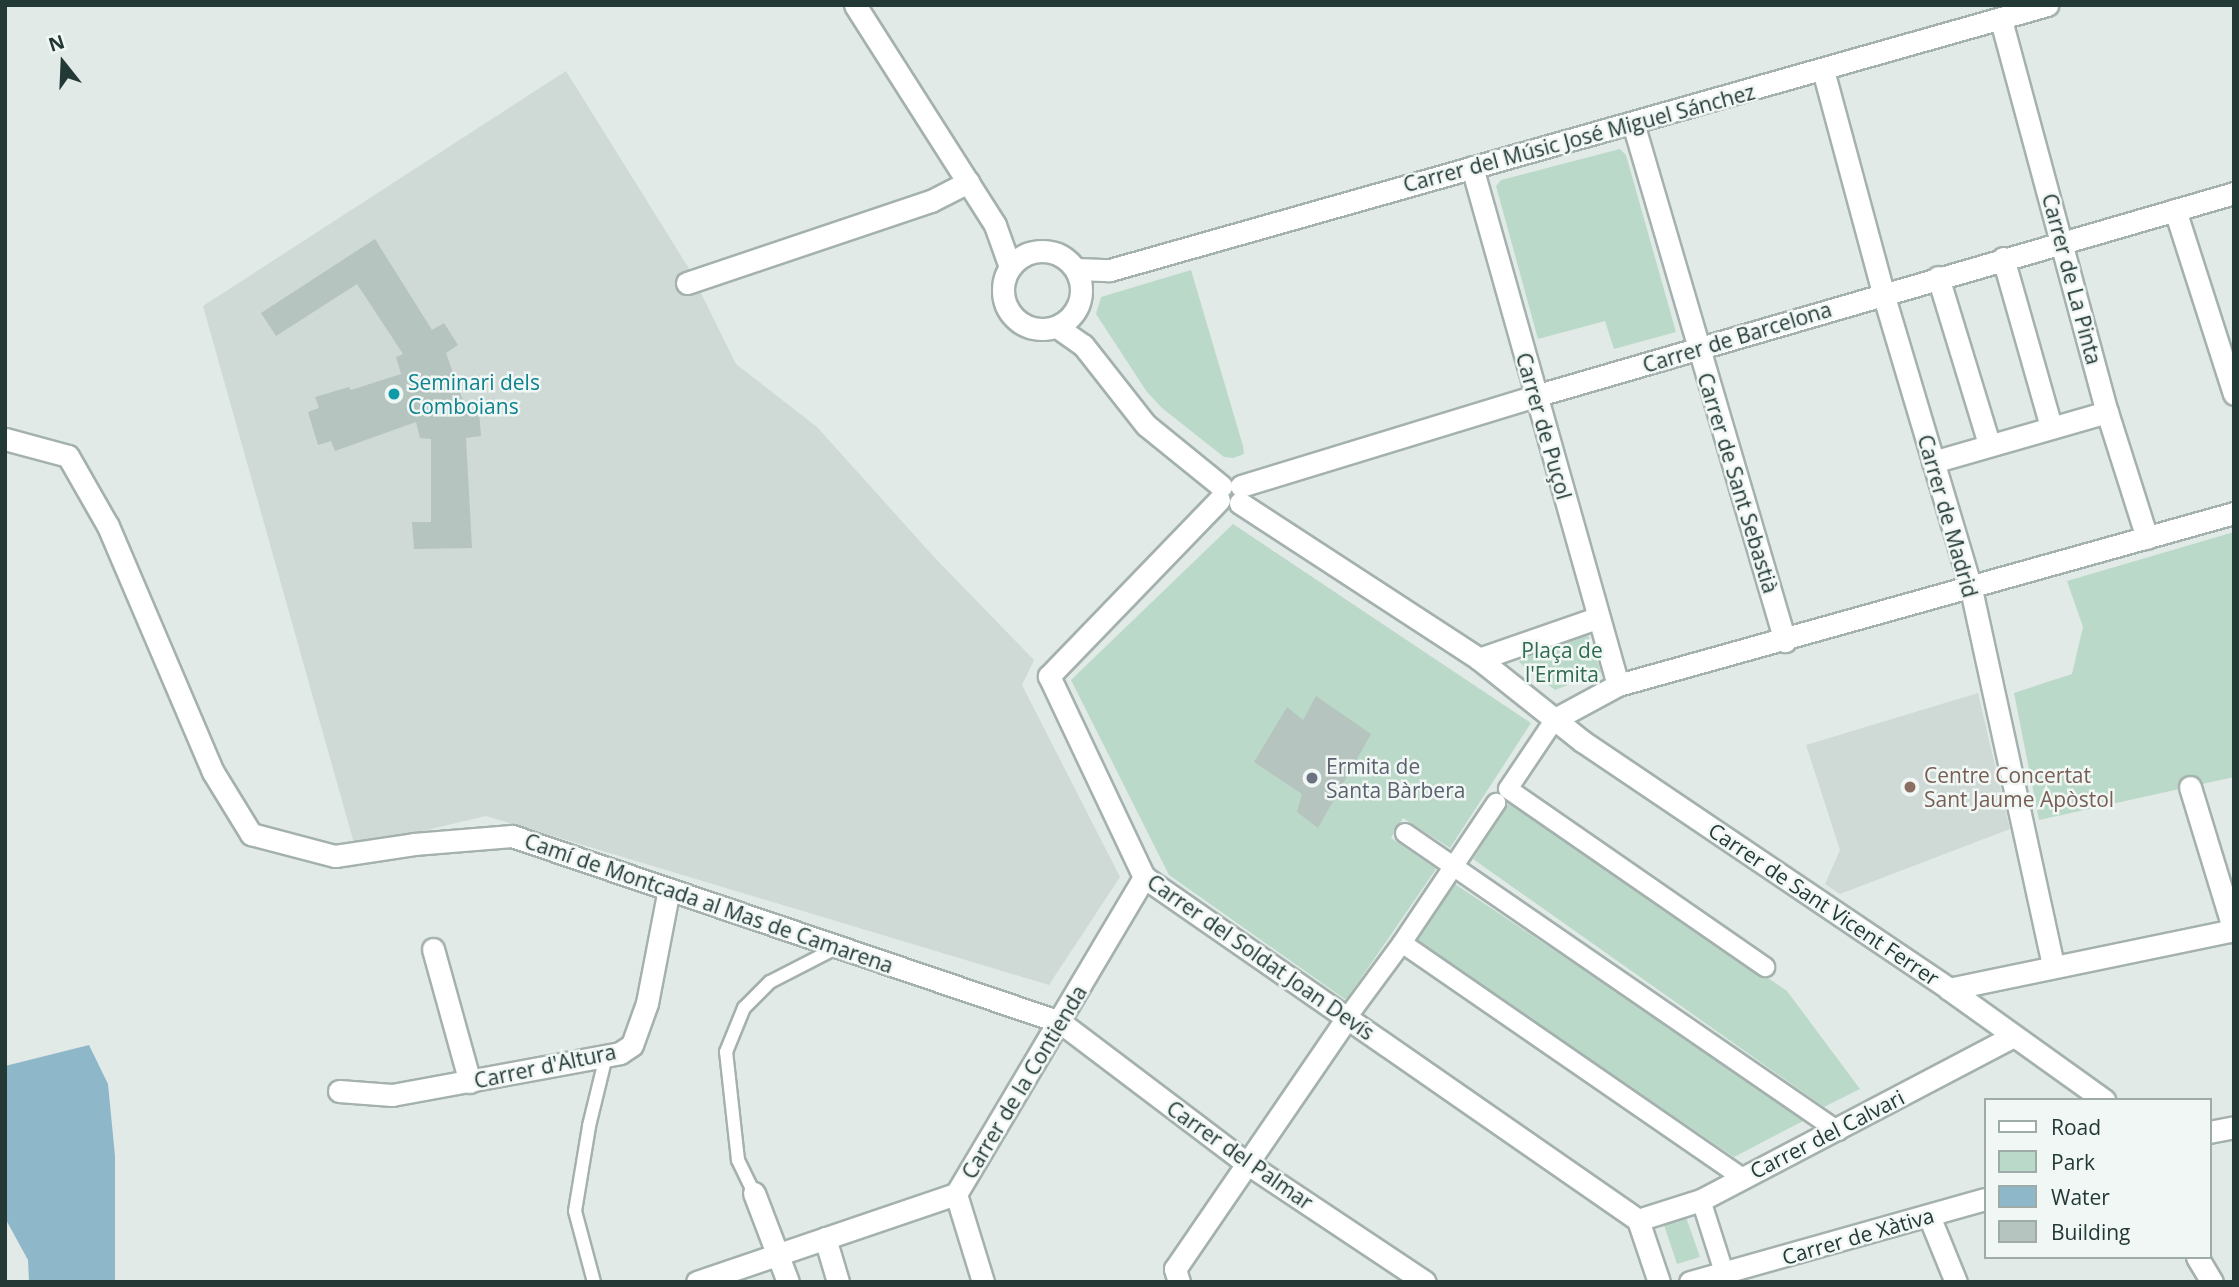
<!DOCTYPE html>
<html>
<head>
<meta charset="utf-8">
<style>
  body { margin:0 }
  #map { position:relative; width:2239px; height:1287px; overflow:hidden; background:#e1eae7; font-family:"Open Sans",sans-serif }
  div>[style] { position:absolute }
  .built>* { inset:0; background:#cfd9d6 }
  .green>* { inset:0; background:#bbd9c8 }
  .water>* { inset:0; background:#8eb8ca }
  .building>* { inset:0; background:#b6c4c0 }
  .roads { filter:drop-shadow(2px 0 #a4b1ae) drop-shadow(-2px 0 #a4b1ae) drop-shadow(0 2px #a4b1ae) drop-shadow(0 -2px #a4b1ae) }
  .service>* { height:12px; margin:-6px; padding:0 6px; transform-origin:6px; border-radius:6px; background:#fff }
  .pedestrian>* { height:18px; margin:-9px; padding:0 9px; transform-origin:9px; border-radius:9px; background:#fff }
  .minor>* { height:21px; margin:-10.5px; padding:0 10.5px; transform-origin:10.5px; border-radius:10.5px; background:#fff }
  .minor>.ring { margin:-10.5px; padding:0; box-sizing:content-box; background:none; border:21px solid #fff; border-radius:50% }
  .tertiary>* { height:21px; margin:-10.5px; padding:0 10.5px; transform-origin:10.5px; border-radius:10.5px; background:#fff }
  .dots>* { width:19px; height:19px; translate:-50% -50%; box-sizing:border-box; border:4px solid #f1f7f5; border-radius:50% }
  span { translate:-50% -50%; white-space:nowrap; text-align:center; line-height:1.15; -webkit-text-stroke:5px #f1f7f5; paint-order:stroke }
  .street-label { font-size:21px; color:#233936 }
  .culture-label { font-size:21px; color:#0d838f }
  .left { translate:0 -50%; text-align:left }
  .park-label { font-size:21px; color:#316b50 }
  .worship-label { font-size:21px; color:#5b616d }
  .education-label { font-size:21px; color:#785e54 }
  .frame { position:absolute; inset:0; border:7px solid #233936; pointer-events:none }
  .legend { position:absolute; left:1984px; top:1098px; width:228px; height:161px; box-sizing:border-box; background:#f1f7f5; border:2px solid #9faba9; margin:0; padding:9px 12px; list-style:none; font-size:21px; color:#233936 }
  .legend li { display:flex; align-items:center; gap:14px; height:35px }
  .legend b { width:35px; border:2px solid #9faba9 }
  .north { position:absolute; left:28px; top:28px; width:70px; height:70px; -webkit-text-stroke:5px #f1f7f5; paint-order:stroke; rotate:342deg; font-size:19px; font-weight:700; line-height:28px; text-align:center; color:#233936 }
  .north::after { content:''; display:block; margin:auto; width:24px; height:32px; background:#233936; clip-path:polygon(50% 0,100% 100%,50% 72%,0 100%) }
</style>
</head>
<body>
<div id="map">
  <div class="built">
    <div style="clip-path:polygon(566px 71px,688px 267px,736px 364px,817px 427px,934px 557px,1034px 660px,1022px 685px,1120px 877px,1049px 985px,486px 816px,355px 847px,203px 306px)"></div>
    <div style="clip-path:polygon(1978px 693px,2010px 829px,1840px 894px,1825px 884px,1840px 850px,1806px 745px)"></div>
  </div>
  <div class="green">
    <div style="clip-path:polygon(1620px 149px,1626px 155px,1676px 332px,1614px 349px,1605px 321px,1538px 339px,1496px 186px,1501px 180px)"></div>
    <div style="clip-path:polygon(1191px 270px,1243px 446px,1244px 454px,1233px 458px,1224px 457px,1162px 408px,1147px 392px,1096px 314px,1101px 297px)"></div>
    <div style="clip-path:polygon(1233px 524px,1531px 723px,1450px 848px,1403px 818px,1391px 838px,1436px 869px,1346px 1000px,1169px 875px,1071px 680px)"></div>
    <div style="clip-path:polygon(2234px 532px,2234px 777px,2039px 820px,2014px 693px,2072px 674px,2083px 627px,2067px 581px)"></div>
    <div style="clip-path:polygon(1586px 629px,1601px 672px,1555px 690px,1519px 662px,1529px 649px)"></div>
    <div style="clip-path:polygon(1511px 800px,1787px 991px,1860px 1089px,1824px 1107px,1473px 859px)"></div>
    <div style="clip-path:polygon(1452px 882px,1807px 1119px,1734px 1157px,1413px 940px)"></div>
    <div style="clip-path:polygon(1686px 1217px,1700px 1257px,1677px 1264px,1664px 1225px)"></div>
  </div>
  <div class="water">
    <div style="clip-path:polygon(89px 1045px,108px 1084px,115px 1156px,115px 1282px,29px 1282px,28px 1260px,5px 1218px,5px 1066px)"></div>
  </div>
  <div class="building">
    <div style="clip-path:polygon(375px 239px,432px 330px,444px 323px,458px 345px,446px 353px,467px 412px,479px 410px,481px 436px,466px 438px,472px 548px,414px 549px,412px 522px,431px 522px,431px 439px,420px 438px,416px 422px,335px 451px,331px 441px,318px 445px,308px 412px,319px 408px,315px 397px,349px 387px,351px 390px,401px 374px,396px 357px,403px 354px,357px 284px,276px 336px,261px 313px)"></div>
    <div style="clip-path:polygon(1316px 696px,1371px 734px,1318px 828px,1297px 812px,1302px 794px,1254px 762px,1287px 707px,1303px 720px)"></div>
  </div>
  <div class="roads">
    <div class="service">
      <div style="left:754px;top:1193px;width:37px;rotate:-116deg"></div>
      <div style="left:738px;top:1160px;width:109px;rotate:-96.3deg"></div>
      <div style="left:726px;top:1052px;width:48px;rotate:-67.8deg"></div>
      <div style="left:744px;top:1008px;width:37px;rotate:-45deg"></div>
      <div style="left:770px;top:982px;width:76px;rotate:-27.2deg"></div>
      <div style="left:594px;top:1282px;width:73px;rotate:-105deg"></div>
      <div style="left:575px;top:1211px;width:86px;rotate:-80.6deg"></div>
      <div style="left:589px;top:1126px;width:72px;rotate:-76.3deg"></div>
    </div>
    <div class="pedestrian">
      <div style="left:1555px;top:719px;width:84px;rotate:123.9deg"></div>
      <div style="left:1508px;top:789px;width:313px;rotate:34.7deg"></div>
      <div style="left:1405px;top:833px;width:526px;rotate:34.54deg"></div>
      <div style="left:1402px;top:943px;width:169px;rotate:-56.1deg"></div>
      <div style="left:1346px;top:1019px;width:94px;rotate:-53.6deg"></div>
      <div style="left:1402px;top:943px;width:412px;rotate:34.6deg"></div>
      <div style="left:1701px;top:1200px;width:76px;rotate:72.3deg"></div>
    </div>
    <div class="minor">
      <div style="left:855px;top:5px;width:261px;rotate:57.5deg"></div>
      <div style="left:995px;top:225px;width:45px;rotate:70.3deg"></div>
      <div style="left:2001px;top:20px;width:406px;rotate:74.9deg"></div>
      <div style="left:2107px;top:412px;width:132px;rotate:72.4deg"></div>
      <div style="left:1823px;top:70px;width:231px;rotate:74.9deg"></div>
      <div style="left:1883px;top:293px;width:309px;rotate:73.4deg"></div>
      <div style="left:1971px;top:589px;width:386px;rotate:77.7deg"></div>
      <div style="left:1633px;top:123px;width:540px;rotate:73.65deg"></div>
      <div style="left:1472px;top:167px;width:538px;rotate:74.26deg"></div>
      <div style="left:2175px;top:210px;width:193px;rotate:72.2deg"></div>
      <div class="ring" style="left:1003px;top:251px;width:57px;height:57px"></div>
      <div style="left:2003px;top:258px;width:176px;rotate:74.1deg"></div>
      <div style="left:1076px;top:269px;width:34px;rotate:2deg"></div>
      <div style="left:1110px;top:270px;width:974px;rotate:-15.79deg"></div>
      <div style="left:1938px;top:277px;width:175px;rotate:73deg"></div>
      <div style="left:687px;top:283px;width:257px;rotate:-18.6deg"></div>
      <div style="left:931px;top:201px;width:42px;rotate:-27.2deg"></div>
      <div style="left:1057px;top:327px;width:32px;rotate:35deg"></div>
      <div style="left:1083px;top:345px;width:102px;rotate:51.8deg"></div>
      <div style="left:1146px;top:425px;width:97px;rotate:39.1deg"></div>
      <div style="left:5px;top:439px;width:65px;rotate:15.1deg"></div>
      <div style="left:68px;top:456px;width:81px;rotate:60.3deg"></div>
      <div style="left:108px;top:526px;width:267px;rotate:66.9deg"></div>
      <div style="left:213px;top:772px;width:73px;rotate:58.5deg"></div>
      <div style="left:251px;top:834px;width:87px;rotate:14.7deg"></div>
      <div style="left:335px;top:856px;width:80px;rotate:-8.6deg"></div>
      <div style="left:414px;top:844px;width:98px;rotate:-4.7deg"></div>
      <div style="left:512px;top:836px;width:579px;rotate:18.75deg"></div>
      <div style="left:1060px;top:1022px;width:232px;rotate:37.1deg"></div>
      <div style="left:1245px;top:1162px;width:216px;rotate:33.7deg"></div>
      <div style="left:1933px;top:462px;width:181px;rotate:-16deg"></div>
      <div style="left:1241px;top:486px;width:307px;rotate:-17deg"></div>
      <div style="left:1535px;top:396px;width:728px;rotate:-16.19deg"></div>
      <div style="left:1219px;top:500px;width:245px;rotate:134deg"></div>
      <div style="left:1049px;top:676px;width:222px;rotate:64.7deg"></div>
      <div style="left:1144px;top:877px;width:601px;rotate:34.77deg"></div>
      <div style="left:1638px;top:1220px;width:65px;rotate:71.3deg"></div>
      <div style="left:1240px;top:503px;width:285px;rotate:33.1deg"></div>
      <div style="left:1479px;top:659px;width:132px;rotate:38.5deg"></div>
      <div style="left:1582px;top:741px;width:443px;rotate:34deg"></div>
      <div style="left:1949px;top:989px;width:191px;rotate:35.6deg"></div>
      <div style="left:1479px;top:659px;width:125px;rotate:-19.2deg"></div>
      <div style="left:1555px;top:719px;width:72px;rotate:-28.4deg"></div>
      <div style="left:1618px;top:685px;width:640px;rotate:-15.6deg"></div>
      <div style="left:2190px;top:787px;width:151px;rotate:73deg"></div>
      <div style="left:433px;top:949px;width:138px;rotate:74.5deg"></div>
      <div style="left:1949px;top:989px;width:291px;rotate:-11.7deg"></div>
      <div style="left:339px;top:1091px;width:53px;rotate:4.3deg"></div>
      <div style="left:392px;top:1095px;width:232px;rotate:-10.4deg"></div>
      <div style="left:620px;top:1053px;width:14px;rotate:-34deg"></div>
      <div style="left:632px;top:1045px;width:45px;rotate:-70.3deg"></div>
      <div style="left:647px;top:1003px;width:116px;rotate:-79.1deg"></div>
      <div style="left:754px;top:1193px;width:95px;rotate:69.1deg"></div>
      <div style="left:956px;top:1194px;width:92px;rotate:72.9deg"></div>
      <div style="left:1929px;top:1216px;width:71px;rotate:67.8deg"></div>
      <div style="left:1638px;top:1220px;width:66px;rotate:-17.6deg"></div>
      <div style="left:1701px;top:1200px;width:351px;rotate:-27.7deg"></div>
      <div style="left:825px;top:1238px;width:46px;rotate:73.5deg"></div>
      <div style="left:697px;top:1282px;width:274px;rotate:-18.8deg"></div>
      <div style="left:956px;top:1194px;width:369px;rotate:-59.3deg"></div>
      <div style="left:1179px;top:1282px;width:14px;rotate:-107deg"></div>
      <div style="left:1175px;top:1269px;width:303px;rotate:-55.6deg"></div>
      <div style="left:1690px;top:1282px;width:306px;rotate:-15.7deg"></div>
    </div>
    <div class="tertiary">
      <div style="left:2209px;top:1132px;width:25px;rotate:-11deg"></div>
      <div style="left:2197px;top:1257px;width:29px;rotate:59deg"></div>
    </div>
  </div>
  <div class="dots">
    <div style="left:394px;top:394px;background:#0f9aa8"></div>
    <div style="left:1312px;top:778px;background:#6b7280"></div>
    <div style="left:1910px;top:787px;background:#8d6e63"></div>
  </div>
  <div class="street-label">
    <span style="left:1579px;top:138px;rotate:-15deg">Carrer del Músic José Miguel Sánchez</span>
    <span style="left:2072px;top:279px;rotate:75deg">Carrer de La Pinta</span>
    <span style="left:1737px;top:337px;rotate:-17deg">Carrer de Barcelona</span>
    <span style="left:1544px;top:426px;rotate:74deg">Carrer de Puçol</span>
    <span style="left:1738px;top:483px;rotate:73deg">Carrer de Sant Sebastià</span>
    <span style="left:1948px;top:516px;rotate:74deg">Carrer de Madrid</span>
    <span style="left:709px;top:903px;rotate:19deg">Camí de Montcada al Mas de Camarena</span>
    <span style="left:1824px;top:904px;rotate:34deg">Carrer de Sant Vicent Ferrer</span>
    <span style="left:1261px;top:957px;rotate:35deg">Carrer del Soldat Joan Devís</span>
    <span style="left:545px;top:1066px;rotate:-12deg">Carrer d'Altura</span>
    <span style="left:1024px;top:1082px;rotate:-59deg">Carrer de la Contienda</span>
    <span style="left:1827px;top:1134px;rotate:-27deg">Carrer del Calvari</span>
    <span style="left:1240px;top:1155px;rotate:35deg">Carrer del Palmar</span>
    <span style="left:1858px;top:1236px;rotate:-16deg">Carrer de Xàtiva</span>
  </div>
  <div class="culture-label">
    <span class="left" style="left:408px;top:394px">Seminari dels<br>Comboians</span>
  </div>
  <div class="park-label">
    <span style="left:1562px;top:662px">Plaça de<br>l'Ermita</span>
  </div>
  <div class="worship-label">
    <span class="left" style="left:1326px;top:778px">Ermita de<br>Santa Bàrbera</span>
  </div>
  <div class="education-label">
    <span class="left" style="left:1924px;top:787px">Centre Concertat<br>Sant Jaume Apòstol</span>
  </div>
  <div class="frame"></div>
  <ul class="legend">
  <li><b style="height:9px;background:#fff"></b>Road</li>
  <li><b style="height:19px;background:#bbd9c8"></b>Park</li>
  <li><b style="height:19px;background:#8eb8ca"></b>Water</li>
  <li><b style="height:19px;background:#b6c4c0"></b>Building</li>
  </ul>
  <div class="north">N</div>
</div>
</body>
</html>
